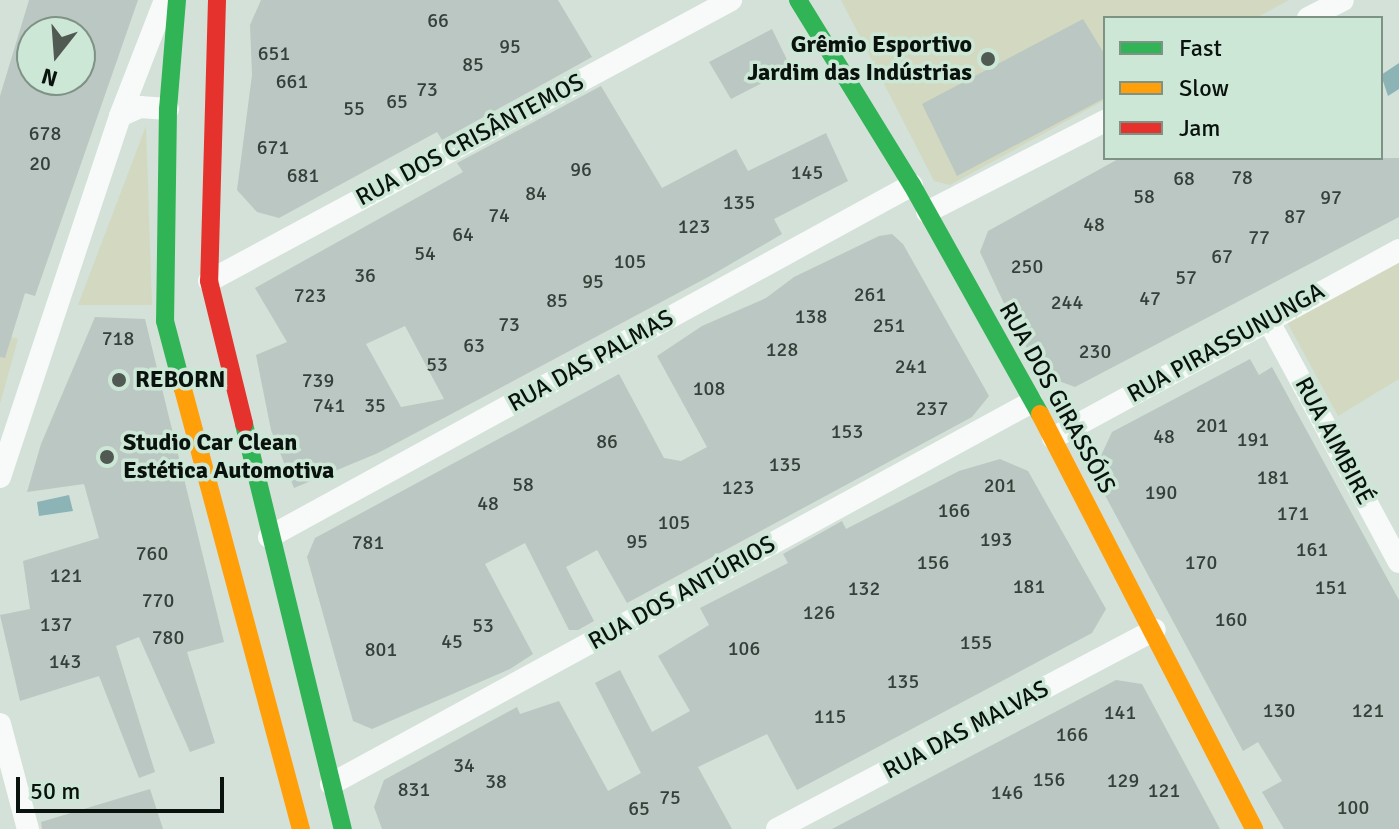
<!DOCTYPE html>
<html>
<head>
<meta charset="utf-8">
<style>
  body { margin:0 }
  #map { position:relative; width:1399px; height:829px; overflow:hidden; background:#d3e1d8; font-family:Signika,sans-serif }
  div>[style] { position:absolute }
  .green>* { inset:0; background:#d2d9c0 }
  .water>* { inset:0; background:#8cb4b6 }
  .building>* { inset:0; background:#bbc7c2 }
  .street>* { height:22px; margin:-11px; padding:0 11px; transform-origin:11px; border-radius:11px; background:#f8faf9 }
  .fast>* { height:18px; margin:-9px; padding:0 9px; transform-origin:9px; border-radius:9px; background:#30b455 }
  .slow>* { height:18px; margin:-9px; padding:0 9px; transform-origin:9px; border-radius:9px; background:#ff9f0a }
  .jam>* { height:18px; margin:-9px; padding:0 9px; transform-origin:9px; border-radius:9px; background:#e5322d }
  .dots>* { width:22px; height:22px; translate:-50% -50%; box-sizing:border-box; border:4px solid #cde7d7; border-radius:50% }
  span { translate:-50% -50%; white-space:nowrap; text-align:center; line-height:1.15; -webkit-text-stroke:7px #cde7d7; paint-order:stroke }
  .number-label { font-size:20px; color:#36403a }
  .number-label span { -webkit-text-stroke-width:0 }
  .poi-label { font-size:24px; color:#09120c; font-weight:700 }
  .right { translate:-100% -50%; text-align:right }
  .left { translate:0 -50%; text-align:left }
  .street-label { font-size:24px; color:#09120c }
  .legend { position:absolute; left:1103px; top:16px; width:280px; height:144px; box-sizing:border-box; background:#cde7d7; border:2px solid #7f9286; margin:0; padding:10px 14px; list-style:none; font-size:24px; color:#09120c }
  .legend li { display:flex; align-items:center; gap:16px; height:40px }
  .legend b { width:40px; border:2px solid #7f9286 }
  .north { position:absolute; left:16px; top:16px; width:80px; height:80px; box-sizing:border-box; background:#cde7d7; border:2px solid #7f9286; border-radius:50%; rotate:197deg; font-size:22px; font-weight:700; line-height:32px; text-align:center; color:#09120c }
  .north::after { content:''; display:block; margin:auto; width:28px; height:36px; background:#505a53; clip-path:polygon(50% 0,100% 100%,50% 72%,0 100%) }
  .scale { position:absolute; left:16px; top:777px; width:208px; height:36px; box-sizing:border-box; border:4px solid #09120c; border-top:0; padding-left:10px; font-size:24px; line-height:28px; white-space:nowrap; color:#09120c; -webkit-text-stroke:6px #cde7d7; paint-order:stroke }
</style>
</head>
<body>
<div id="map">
  <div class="green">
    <div style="clip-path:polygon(841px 0,1289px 0,1256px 18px,1105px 18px,1105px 100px,950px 185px,934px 181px)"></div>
    <div style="clip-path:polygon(146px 126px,152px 305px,78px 305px)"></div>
    <div style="clip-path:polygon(1399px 252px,1399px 379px,1338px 416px,1287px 322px)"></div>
    <div style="clip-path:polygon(0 334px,18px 339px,0 404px)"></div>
  </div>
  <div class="water">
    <div style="clip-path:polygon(1399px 63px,1399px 89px,1388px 96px,1381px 75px)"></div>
    <div style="clip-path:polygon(69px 495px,73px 511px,39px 516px,37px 502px)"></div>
  </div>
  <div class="building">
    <div style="clip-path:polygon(evenodd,29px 0,138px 0,35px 296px,25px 293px,5px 358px,0 357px,0 96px,29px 0,32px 32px,80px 32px,80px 80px,32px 80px,32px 32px)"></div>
    <div style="clip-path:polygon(261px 0,558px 0,592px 57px,442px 140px,437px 132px,279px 218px,257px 212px,237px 190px,252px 75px,250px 25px)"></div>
    <div style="clip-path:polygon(1083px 19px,1105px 55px,1105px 98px,957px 176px,922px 104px)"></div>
    <div style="clip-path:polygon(772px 29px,791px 68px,731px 99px,709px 62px)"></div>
    <div style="clip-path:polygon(evenodd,601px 86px,662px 188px,736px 149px,748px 171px,826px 133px,848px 181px,774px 219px,782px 234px,710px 276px,378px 453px,294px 488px,271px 430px,256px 355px,287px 342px,255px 288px,463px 172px,457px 163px,601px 86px,405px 326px,444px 399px,401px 407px,366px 344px,405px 326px)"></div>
    <div style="clip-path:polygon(1120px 158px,1399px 158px,1399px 217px,1075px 387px,1048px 377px,1021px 340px,980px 252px,988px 231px)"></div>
    <div style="clip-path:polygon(892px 234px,903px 244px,989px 396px,972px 417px,627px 603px,597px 550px,566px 567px,594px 621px,578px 630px,569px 630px,525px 543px,485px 564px,533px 654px,510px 669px,372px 729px,353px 721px,307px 557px,315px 538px,619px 374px,664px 458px,681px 461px,707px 447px,657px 356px,702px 326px,766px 298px,794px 277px,879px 236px)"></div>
    <div style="clip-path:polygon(95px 317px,145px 319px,224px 642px,187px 652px,215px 743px,190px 752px,139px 637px,116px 646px,155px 772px,139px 778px,99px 676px,20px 701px,0 615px,30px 609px,23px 561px,99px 538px,84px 484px,27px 492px,41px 444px)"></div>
    <div style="clip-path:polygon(1250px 359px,1259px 375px,1272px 367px,1399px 600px,1399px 829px,1284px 829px,1262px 792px,1282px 781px,1258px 742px,1243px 751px,1093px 473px,1112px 432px)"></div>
    <div style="clip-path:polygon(1000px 459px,1028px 471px,1106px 609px,1092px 633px,797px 790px,767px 734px,698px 767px,732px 829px,382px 829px,374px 807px,384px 780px,517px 707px,520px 714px,559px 701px,608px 791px,641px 773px,595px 683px,620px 670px,652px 732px,690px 711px,658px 656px,709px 625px,700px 608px,788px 563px,783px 554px,842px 521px,846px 529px,959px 471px)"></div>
    <div style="clip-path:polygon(1116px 680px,1142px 684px,1220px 829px,832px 829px)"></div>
    <div style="clip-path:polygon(150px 789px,163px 829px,42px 829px,41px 822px)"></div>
  </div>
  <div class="street">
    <div style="left:1308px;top:18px;width:39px;rotate:-27deg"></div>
    <div style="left:120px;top:116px;width:22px;rotate:-24deg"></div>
    <div style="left:140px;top:107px;width:28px;rotate:4deg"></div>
    <div style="left:927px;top:212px;width:200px;rotate:-27.1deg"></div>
    <div style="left:209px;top:281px;width:593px;rotate:-28.29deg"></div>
    <div style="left:1268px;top:320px;width:275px;rotate:61.6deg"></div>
    <div style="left:1053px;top:438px;width:394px;rotate:-28.5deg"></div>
    <div style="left:0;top:477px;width:380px;rotate:-71.6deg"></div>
    <div style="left:120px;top:116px;width:124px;rotate:-68.8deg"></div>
    <div style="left:269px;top:537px;width:733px;rotate:-28.7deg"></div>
    <div style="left:0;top:724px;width:109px;rotate:75.1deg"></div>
    <div style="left:331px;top:784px;width:798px;rotate:-28.59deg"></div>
    <div style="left:777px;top:829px;width:427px;rotate:-27.8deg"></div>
  </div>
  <div class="fast">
    <div style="left:177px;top:0;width:109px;rotate:94.7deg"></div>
    <div style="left:168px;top:109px;width:212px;rotate:90.8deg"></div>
    <div style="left:165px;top:321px;width:70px;rotate:75.2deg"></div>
    <div style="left:798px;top:0;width:217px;rotate:58.4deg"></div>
    <div style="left:912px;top:185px;width:262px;rotate:60.8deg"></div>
    <div style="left:244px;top:424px;width:417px;rotate:76.3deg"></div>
  </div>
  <div class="slow">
    <div style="left:183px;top:389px;width:456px;rotate:75deg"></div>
    <div style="left:1040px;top:414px;width:467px;rotate:62.7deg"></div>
  </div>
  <div class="jam">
    <div style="left:217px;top:0;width:281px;rotate:91.6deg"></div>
    <div style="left:209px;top:281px;width:147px;rotate:76.2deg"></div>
  </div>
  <div class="dots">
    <div style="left:988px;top:59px;background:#505a53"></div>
    <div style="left:119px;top:380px;background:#505a53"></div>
    <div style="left:107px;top:457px;background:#505a53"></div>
  </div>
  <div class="number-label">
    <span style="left:438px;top:20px">66</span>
    <span style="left:510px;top:46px">95</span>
    <span style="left:274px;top:53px">651</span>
    <span style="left:473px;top:64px">85</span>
    <span style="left:292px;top:81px">661</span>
    <span style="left:427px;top:89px">73</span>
    <span style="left:397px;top:101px">65</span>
    <span style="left:354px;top:108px">55</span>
    <span style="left:45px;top:133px">678</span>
    <span style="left:273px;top:147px">671</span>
    <span style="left:40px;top:163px">20</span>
    <span style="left:581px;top:169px">96</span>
    <span style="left:807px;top:172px">145</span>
    <span style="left:303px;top:175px">681</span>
    <span style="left:1242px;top:177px">78</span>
    <span style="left:1184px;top:178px">68</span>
    <span style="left:536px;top:193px">84</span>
    <span style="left:1144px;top:196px">58</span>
    <span style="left:1331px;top:197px">97</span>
    <span style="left:739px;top:202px">135</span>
    <span style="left:499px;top:215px">74</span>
    <span style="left:1295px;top:216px">87</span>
    <span style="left:1094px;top:224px">48</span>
    <span style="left:694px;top:226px">123</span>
    <span style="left:463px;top:234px">64</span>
    <span style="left:1259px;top:237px">77</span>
    <span style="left:425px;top:253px">54</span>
    <span style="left:1222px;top:256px">67</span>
    <span style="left:630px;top:261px">105</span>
    <span style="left:1027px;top:266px">250</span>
    <span style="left:365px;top:275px">36</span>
    <span style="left:1186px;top:277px">57</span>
    <span style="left:593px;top:281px">95</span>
    <span style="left:870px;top:294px">261</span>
    <span style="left:310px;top:295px">723</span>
    <span style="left:1150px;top:298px">47</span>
    <span style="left:557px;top:300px">85</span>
    <span style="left:1067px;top:302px">244</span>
    <span style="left:811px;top:316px">138</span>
    <span style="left:509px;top:324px">73</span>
    <span style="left:889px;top:325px">251</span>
    <span style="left:118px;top:338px">718</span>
    <span style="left:474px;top:345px">63</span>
    <span style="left:782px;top:349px">128</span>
    <span style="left:1095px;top:351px">230</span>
    <span style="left:437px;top:364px">53</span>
    <span style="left:911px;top:366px">241</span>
    <span style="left:318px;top:380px">739</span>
    <span style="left:709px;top:388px">108</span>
    <span style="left:329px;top:405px">741</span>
    <span style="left:375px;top:405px">35</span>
    <span style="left:932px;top:408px">237</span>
    <span style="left:1212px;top:425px">201</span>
    <span style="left:847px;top:431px">153</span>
    <span style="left:1164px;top:436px">48</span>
    <span style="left:1253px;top:439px">191</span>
    <span style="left:607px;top:441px">86</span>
    <span style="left:785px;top:464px">135</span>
    <span style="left:1273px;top:477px">181</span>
    <span style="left:523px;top:484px">58</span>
    <span style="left:1000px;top:485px">201</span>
    <span style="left:738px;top:487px">123</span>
    <span style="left:1161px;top:492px">190</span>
    <span style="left:488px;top:503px">48</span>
    <span style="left:954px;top:510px">166</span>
    <span style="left:1293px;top:513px">171</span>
    <span style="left:674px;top:522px">105</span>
    <span style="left:996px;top:539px">193</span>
    <span style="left:637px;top:541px">95</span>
    <span style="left:368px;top:542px">781</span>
    <span style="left:1312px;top:549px">161</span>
    <span style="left:152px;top:553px">760</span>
    <span style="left:933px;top:562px">156</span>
    <span style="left:1201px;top:562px">170</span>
    <span style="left:66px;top:575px">121</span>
    <span style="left:1029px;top:586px">181</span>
    <span style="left:1331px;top:587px">151</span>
    <span style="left:864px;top:588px">132</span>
    <span style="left:158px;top:600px">770</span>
    <span style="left:819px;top:612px">126</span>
    <span style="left:1231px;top:619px">160</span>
    <span style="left:56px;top:624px">137</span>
    <span style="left:483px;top:625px">53</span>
    <span style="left:168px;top:637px">780</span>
    <span style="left:452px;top:641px">45</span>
    <span style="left:976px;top:642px">155</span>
    <span style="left:744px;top:648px">106</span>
    <span style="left:381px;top:649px">801</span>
    <span style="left:65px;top:661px">143</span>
    <span style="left:903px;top:681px">135</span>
    <span style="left:1279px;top:710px">130</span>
    <span style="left:1368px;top:710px">121</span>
    <span style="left:1120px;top:712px">141</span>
    <span style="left:830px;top:716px">115</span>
    <span style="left:1072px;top:734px">166</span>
    <span style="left:464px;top:765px">34</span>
    <span style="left:1049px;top:779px">156</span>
    <span style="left:1123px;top:780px">129</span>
    <span style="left:496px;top:781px">38</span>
    <span style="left:414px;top:789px">831</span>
    <span style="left:1164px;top:790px">121</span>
    <span style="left:1007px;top:792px">146</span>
    <span style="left:670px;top:797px">75</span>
    <span style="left:1353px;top:807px">100</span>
    <span style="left:639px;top:808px">65</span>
  </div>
  <div class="poi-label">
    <span class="right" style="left:972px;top:59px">Grêmio Esportivo<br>Jardim das Indústrias</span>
    <span class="left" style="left:135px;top:380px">REBORN</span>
    <span class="left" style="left:123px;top:457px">Studio Car Clean<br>Estética Automotiva</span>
  </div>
  <div class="street-label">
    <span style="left:470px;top:140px;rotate:-28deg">RUA DOS CRISÂNTEMOS</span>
    <span style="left:1226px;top:343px;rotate:-29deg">RUA PIRASSUNUNGA</span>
    <span style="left:591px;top:361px;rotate:-29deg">RUA DAS PALMAS</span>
    <span style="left:1057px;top:398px;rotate:61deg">RUA DOS GIRASSÓIS</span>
    <span style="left:1334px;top:441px;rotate:62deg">RUA AIMBIRÉ</span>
    <span style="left:682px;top:593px;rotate:-29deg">RUA DOS ANTÚRIOS</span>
    <span style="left:966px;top:730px;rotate:-28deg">RUA DAS MALVAS</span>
  </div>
  <ul class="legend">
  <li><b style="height:10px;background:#30b455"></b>Fast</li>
  <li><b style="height:10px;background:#ff9f0a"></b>Slow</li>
  <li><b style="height:10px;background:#e5322d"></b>Jam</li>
  </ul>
  <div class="north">N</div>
  <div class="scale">50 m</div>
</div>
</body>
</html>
